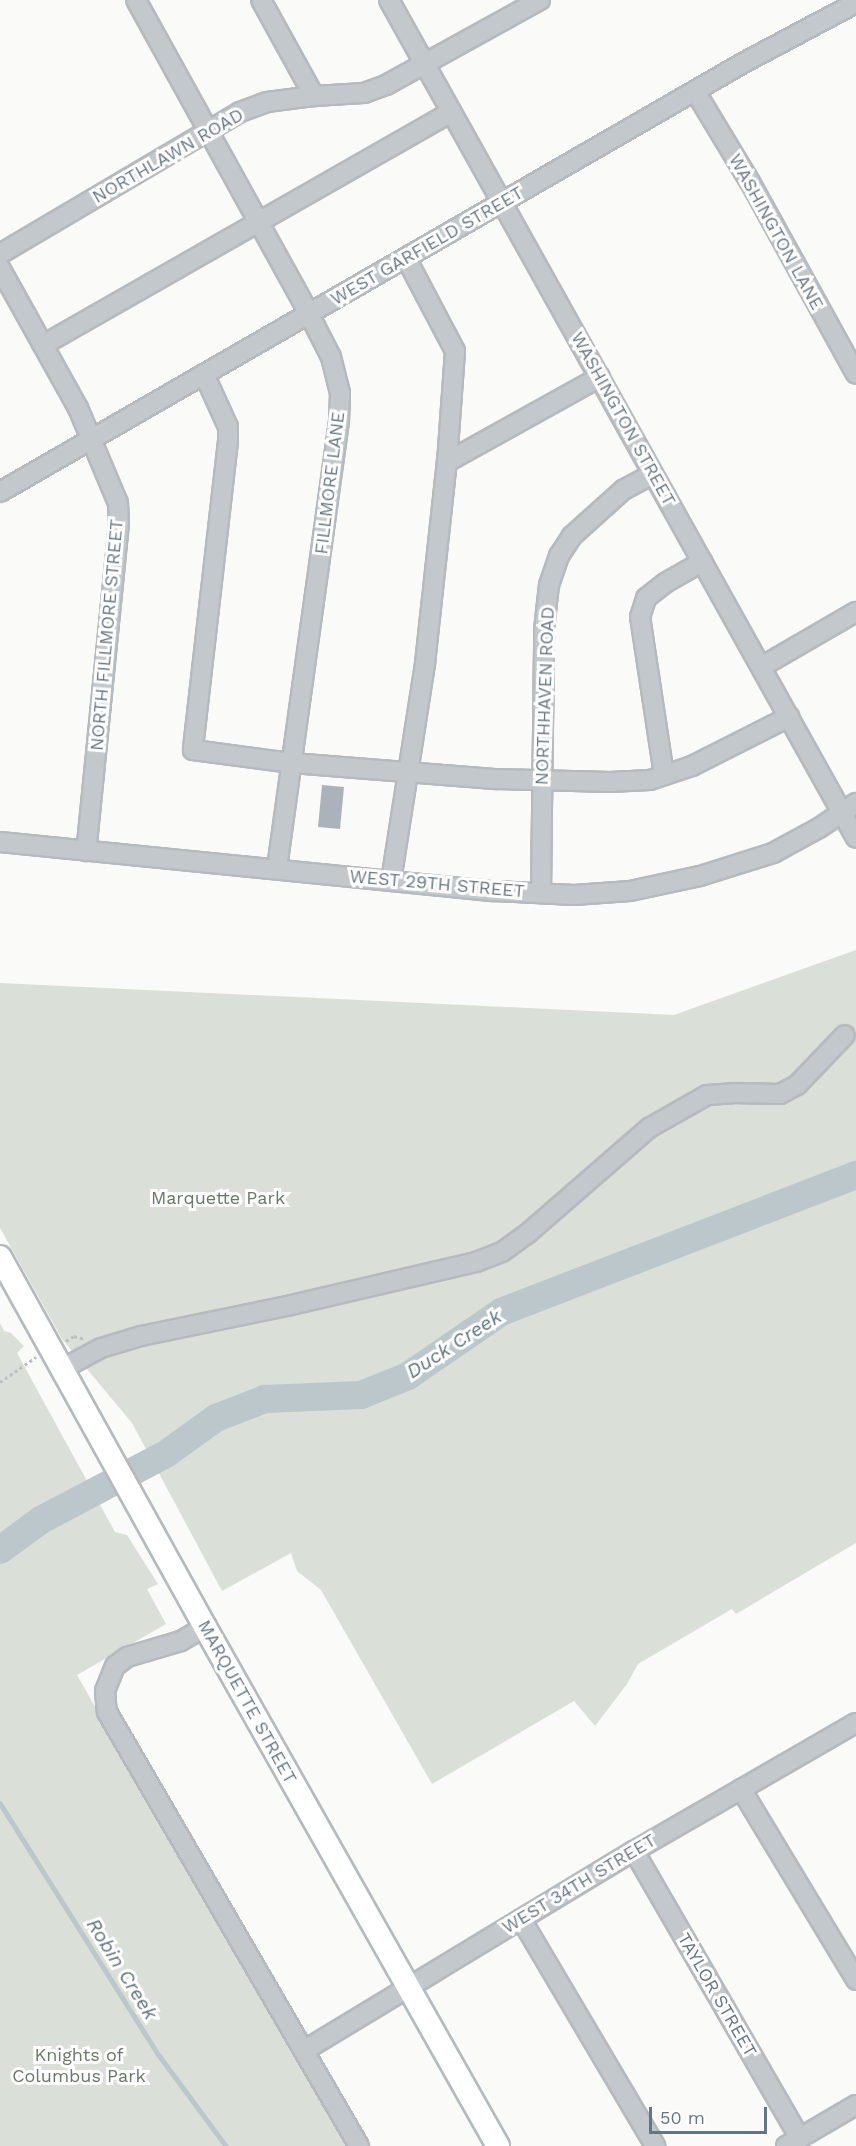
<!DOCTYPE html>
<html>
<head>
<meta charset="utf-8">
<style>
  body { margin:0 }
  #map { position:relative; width:856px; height:2146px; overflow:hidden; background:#fafaf8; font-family:"Work Sans",sans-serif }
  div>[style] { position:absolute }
  .green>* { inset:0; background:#dadfd7 }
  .stream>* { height:4.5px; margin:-2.25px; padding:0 2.25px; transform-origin:2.25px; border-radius:2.25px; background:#bbc7cb }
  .river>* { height:28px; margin:-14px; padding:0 14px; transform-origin:14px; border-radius:14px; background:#bbc7cb }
  .building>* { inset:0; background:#aab3b9 }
  .path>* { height:3px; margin-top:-1.5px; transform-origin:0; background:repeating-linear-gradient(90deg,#bbbfc2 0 3px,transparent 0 6px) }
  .roads { filter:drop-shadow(2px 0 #b5babe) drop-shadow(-2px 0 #b5babe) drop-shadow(0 2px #b5babe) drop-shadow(0 -2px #b5babe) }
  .minor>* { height:18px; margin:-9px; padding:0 9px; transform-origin:9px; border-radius:9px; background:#c3c8cc }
  .major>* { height:22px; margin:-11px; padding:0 11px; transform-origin:11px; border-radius:11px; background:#fff }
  span { translate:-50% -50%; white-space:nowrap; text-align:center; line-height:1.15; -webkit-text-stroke:6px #fff; paint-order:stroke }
  .street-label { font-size:18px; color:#657683 }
  .park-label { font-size:18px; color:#687a64 }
  .water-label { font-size:20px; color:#60757c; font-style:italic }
  .scale { position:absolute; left:649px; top:2107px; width:118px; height:27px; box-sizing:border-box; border:3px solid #657683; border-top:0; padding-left:8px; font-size:18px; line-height:21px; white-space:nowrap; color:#657683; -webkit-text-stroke:4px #fff; paint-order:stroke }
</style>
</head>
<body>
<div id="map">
  <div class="green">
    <div style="clip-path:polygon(856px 950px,856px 1543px,736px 1614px,732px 1609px,638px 1664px,627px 1684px,595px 1726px,574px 1701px,432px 1784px,321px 1590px,297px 1571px,291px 1553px,222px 1591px,132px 1423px,62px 1339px,0 1228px,0 983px,674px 1015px)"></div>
    <div style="clip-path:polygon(0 1323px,4px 1331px,11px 1333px,24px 1346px,17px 1353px,115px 1532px,127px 1535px,158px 1584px,147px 1589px,166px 1624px,77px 1675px,346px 2146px,0 2146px)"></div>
  </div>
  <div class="stream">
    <div style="left:0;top:1803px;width:298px;rotate:57.8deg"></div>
    <div style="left:159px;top:2055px;width:113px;rotate:53.6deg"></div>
  </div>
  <div class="river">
    <div style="left:0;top:1550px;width:51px;rotate:-36.2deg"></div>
    <div style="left:41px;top:1520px;width:141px;rotate:-27.8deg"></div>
    <div style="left:166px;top:1454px;width:62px;rotate:-35.8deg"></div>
    <div style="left:216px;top:1418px;width:53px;rotate:-21.2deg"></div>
    <div style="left:265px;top:1399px;width:96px;rotate:-2.4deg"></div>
    <div style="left:361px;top:1395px;width:51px;rotate:-22deg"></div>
    <div style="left:408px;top:1376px;width:113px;rotate:-34.5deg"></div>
    <div style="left:501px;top:1312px;width:381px;rotate:-21.1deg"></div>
  </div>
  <div class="building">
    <div style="clip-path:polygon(322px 785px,344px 787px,340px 829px,318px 827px)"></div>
  </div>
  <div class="path">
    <div style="left:66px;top:1341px;width:9px;rotate:-32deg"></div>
    <div style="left:74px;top:1336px;width:11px;rotate:15deg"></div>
    <div style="left:0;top:1382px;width:44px;rotate:-34.8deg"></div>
  </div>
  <div class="roads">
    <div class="minor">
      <div style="left:136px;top:0;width:359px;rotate:61.1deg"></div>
      <div style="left:309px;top:314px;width:48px;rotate:62.9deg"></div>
      <div style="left:331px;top:357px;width:37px;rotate:76deg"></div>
      <div style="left:340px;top:393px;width:28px;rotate:92deg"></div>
      <div style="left:339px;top:421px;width:452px;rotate:97.9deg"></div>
      <div style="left:261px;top:0;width:110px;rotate:61.1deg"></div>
      <div style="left:389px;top:0;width:959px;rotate:60.87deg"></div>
      <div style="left:695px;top:91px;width:106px;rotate:58.9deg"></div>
      <div style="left:750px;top:182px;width:219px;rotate:61.1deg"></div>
      <div style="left:0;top:254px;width:279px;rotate:-30.6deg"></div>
      <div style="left:240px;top:112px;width:29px;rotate:-20deg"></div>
      <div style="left:267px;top:102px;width:47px;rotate:-7.3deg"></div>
      <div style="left:314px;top:96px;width:50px;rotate:-3.4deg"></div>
      <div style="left:364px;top:93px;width:23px;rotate:-20deg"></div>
      <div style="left:386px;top:85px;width:176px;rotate:-28.9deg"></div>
      <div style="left:406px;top:258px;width:105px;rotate:62.2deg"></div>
      <div style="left:455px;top:351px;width:111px;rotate:94.1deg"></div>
      <div style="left:0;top:268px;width:160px;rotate:60.9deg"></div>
      <div style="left:78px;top:408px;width:103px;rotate:67.2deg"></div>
      <div style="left:118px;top:503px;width:20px;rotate:87deg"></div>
      <div style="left:119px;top:523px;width:330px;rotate:95.7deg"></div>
      <div style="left:43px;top:345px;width:470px;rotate:-29.7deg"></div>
      <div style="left:204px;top:374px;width:58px;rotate:65.6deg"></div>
      <div style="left:228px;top:427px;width:14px;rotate:90deg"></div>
      <div style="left:228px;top:441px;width:311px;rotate:96.5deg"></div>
      <div style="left:193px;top:750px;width:100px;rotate:7.5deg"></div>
      <div style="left:292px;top:763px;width:206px;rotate:4.5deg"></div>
      <div style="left:497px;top:779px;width:113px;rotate:1.5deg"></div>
      <div style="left:610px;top:782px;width:40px;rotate:-2.9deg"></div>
      <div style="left:650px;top:780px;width:44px;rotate:-18.4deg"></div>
      <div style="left:692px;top:766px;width:109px;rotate:-26.8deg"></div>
      <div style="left:0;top:492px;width:858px;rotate:-30deg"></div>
      <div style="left:743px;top:63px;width:128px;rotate:-28deg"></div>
      <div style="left:761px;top:667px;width:110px;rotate:-30.1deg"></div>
      <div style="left:664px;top:775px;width:160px;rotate:-98.6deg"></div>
      <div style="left:640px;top:617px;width:20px;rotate:-72deg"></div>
      <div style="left:646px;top:598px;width:24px;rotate:-38deg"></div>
      <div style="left:665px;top:583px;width:43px;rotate:-29.6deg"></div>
      <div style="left:0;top:842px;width:496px;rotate:5.7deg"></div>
      <div style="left:494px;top:891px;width:80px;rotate:2.9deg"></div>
      <div style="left:574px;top:895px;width:56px;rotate:-4.1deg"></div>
      <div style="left:630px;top:891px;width:72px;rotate:-12.1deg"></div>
      <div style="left:700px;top:876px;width:77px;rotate:-17.5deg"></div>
      <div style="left:773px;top:853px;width:52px;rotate:-28.5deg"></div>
      <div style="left:819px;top:828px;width:45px;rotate:-34deg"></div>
      <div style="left:391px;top:881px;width:221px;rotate:-81.1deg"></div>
      <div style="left:425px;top:663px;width:202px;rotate:-83.8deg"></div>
      <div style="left:447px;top:462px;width:175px;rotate:-29.1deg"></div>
      <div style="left:541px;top:893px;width:263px;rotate:-89.3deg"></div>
      <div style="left:544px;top:630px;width:45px;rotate:-83.7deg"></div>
      <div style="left:549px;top:585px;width:31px;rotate:-71deg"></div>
      <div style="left:559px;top:556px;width:24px;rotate:-57deg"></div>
      <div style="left:572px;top:536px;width:69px;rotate:-42deg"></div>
      <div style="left:623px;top:490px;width:34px;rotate:-28deg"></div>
      <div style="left:62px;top:1369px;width:44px;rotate:-28.3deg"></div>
      <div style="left:101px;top:1348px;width:42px;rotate:-16.7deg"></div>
      <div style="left:141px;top:1336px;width:149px;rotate:-11.6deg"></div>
      <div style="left:287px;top:1306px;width:194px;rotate:-13.1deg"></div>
      <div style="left:476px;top:1262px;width:28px;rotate:-21deg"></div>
      <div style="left:502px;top:1252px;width:31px;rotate:-36deg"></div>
      <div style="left:527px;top:1234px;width:162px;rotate:-41deg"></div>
      <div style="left:649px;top:1128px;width:67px;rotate:-29.6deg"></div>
      <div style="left:707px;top:1095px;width:26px;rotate:-4deg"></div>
      <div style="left:733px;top:1093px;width:47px;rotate:1.2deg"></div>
      <div style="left:780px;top:1094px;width:19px;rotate:-28deg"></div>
      <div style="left:797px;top:1085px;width:69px;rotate:-46.2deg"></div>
      <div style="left:205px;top:1627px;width:28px;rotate:150deg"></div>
      <div style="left:181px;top:1641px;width:56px;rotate:163.5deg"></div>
      <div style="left:127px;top:1657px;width:15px;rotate:143deg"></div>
      <div style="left:115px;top:1666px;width:27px;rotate:112deg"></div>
      <div style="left:105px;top:1691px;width:21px;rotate:85deg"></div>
      <div style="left:107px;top:1712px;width:502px;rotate:59.86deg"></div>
      <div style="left:741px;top:1789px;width:223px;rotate:58.9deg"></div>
      <div style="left:634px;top:1851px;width:332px;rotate:60deg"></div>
      <div style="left:521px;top:1919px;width:264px;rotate:59.4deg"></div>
      <div style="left:305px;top:2050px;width:385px;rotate:-31.2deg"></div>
      <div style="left:634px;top:1851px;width:256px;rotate:-30deg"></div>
      <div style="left:786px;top:2146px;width:81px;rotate:-30.4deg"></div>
    </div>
    <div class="major">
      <div style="left:0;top:1257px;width:423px;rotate:61deg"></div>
      <div style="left:205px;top:1627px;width:596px;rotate:60.55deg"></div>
    </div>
  </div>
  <div class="street-label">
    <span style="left:168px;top:156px;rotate:-30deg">NORTHLAWN ROAD</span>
    <span style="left:776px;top:232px;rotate:61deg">WASHINGTON LANE</span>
    <span style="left:427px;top:246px;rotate:-30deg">WEST GARFIELD STREET</span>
    <span style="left:623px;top:419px;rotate:61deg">WASHINGTON STREET</span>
    <span style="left:330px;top:483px;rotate:-83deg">FILLMORE LANE</span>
    <span style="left:107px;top:635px;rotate:-85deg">NORTH FILLMORE STREET</span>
    <span style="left:545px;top:696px;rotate:-88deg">NORTHHAVEN ROAD</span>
    <span style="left:437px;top:884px;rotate:5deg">WEST 29TH STREET</span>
    <span style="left:247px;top:1702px;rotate:61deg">MARQUETTE STREET</span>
    <span style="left:579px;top:1884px;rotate:-31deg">WEST 34TH STREET</span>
    <span style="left:717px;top:1995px;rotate:60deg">TAYLOR STREET</span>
  </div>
  <div class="park-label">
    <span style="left:218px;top:1198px">Marquette Park</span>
    <span style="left:79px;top:2066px">Knights of<br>Columbus Park</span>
  </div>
  <div class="water-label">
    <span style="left:454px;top:1344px;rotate:-33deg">Duck Creek</span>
    <span style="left:122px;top:1969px;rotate:58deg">Robin Creek</span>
  </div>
  <div class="scale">50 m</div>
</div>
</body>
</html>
